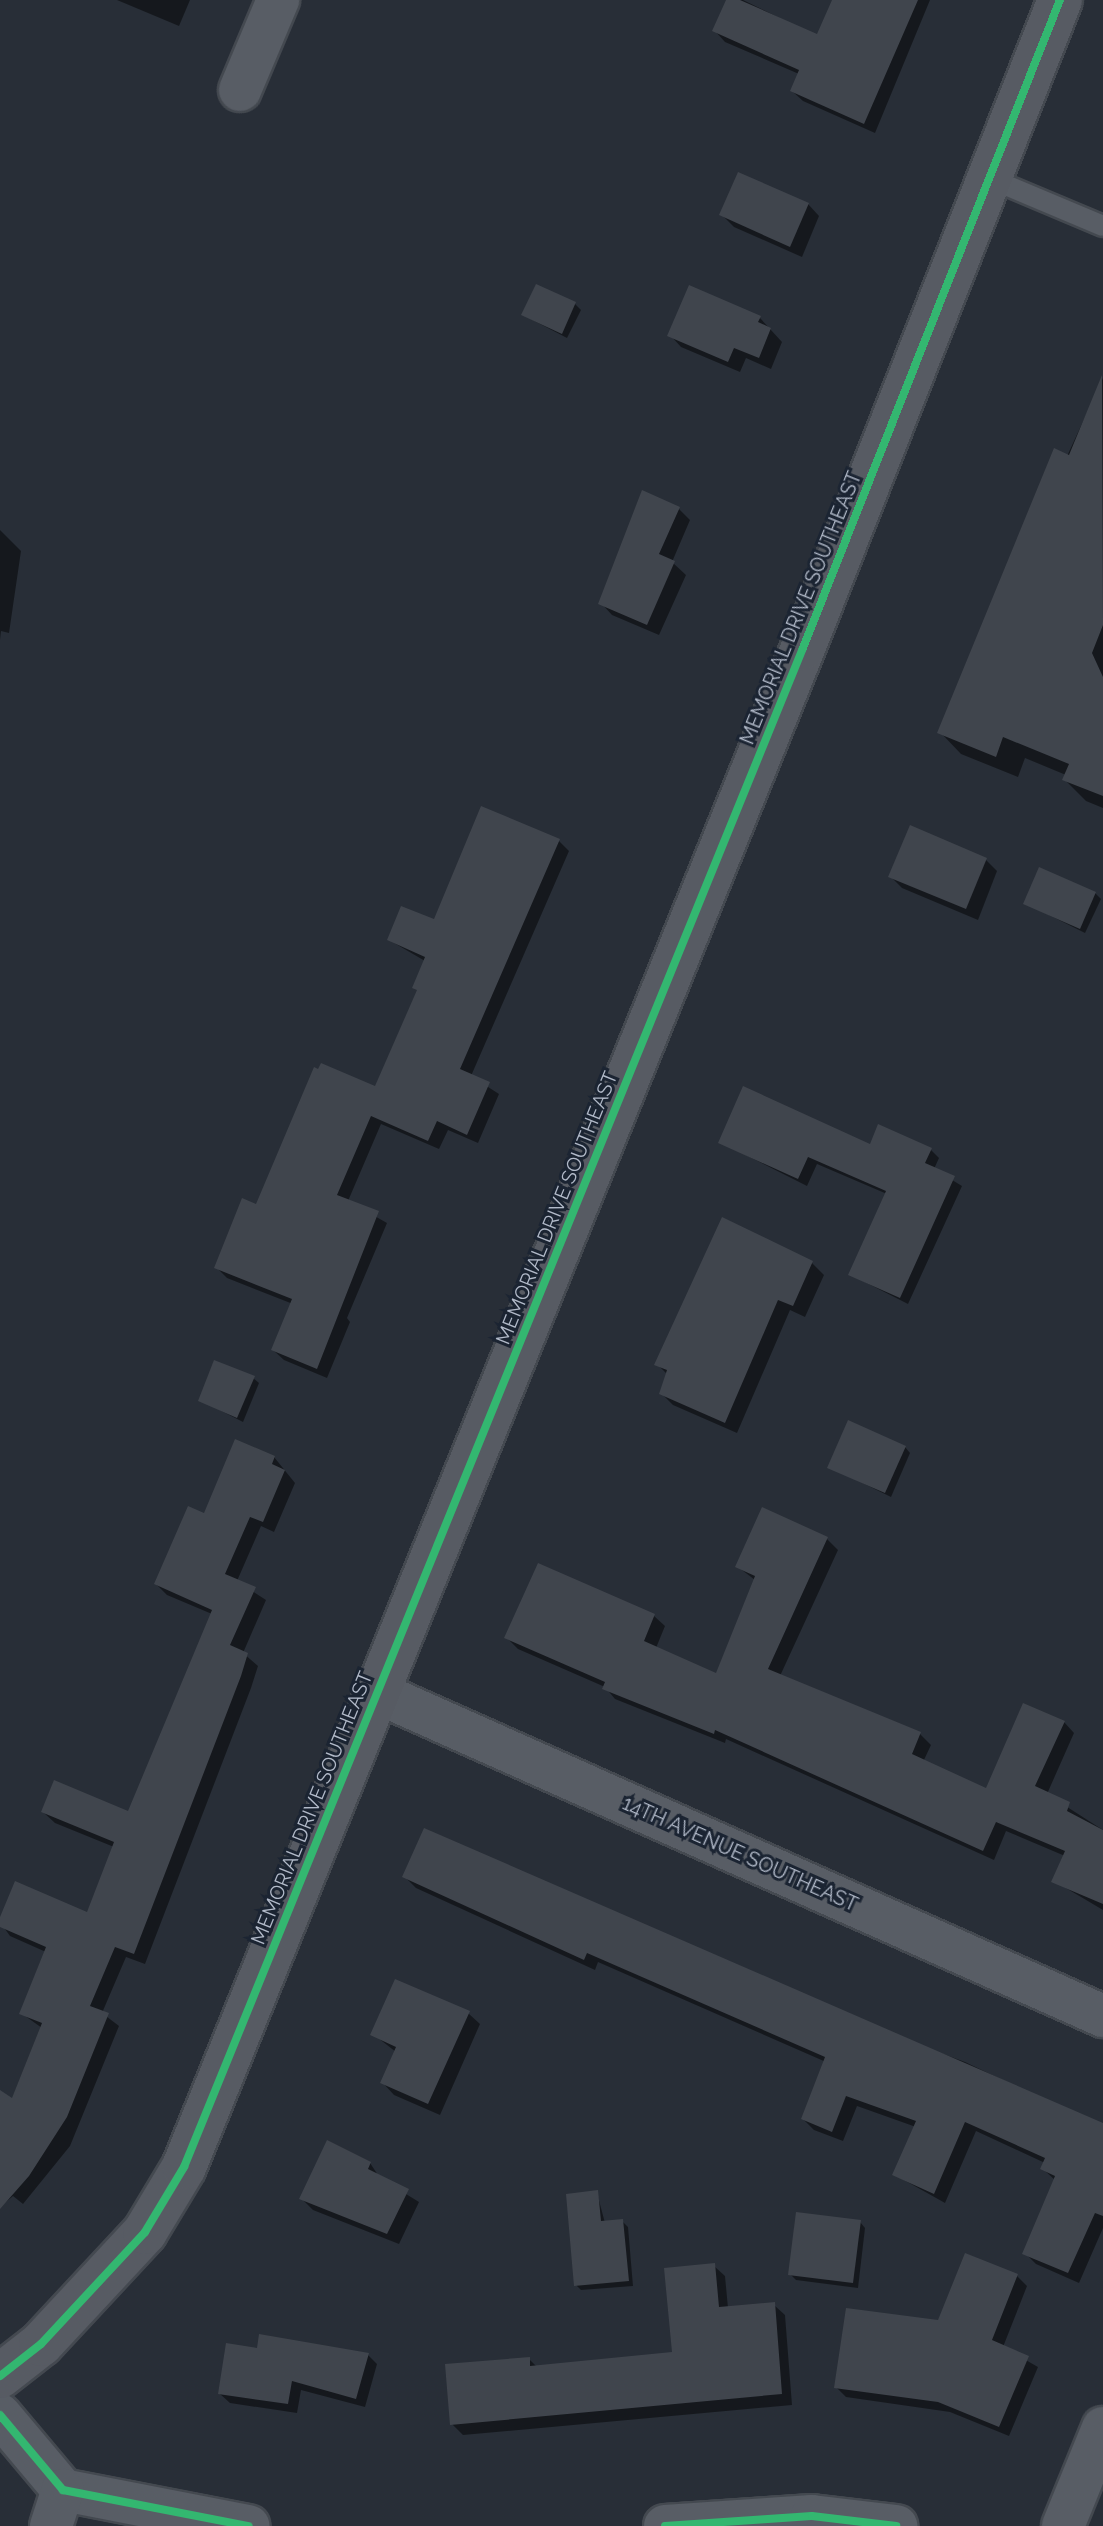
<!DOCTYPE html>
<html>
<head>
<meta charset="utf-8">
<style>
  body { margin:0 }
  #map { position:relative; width:1103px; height:2526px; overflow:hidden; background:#282e37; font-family:Raleway,sans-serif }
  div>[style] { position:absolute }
  .shadow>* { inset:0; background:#0007 }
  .building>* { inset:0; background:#40454d }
  .roads { filter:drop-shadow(2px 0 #444950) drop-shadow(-2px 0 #444950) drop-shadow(0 2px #444950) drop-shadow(0 -2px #444950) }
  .lane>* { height:20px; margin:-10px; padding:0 10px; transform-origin:10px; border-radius:10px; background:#585d65 }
  .street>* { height:42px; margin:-21px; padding:0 21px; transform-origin:21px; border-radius:21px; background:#585d65 }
  .secondary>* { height:44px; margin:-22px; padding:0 22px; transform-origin:22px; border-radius:22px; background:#575b63 }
  .cycleway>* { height:8px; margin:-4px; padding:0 4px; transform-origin:4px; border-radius:4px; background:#33b770 }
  span { translate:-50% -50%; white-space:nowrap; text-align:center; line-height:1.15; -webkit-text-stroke:6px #1b2432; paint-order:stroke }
  .street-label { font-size:20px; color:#b2bac9 }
</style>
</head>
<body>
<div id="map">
  <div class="shadow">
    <div style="clip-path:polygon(117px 0,190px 0,179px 26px)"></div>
    <div style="clip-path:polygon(728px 0,743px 0,818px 37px,835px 0,930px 0,875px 133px,803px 101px,792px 91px,799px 74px,725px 42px,715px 31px)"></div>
    <div style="clip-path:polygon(808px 204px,819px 216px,802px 257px,734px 227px,722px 215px)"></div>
    <div style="clip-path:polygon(575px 304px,581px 310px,567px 338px,523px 315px)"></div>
    <div style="clip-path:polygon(760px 318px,782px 342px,771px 369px,746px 358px,740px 372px,681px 347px,670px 335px)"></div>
    <div style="clip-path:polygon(1103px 378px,1103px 808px,1086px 801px,1064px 779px,1066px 775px,1025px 758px,1018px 777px,961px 754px,940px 732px)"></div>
    <div style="clip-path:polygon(679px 509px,690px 520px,672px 562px,686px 575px,659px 635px,612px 615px,601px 603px)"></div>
    <div style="clip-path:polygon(0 530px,21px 551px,9px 633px,1px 631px,0 640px)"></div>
    <div style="clip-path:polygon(559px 841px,569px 851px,471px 1076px,499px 1094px,478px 1143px,448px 1130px,439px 1149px,381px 1124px,348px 1201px,387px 1223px,347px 1318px,350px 1322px,327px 1378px,284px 1360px,273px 1350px,293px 1304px,227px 1278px,217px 1268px,257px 1206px,376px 1089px,418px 991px,425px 961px,389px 940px,435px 922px)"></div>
    <div style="clip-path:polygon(986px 860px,997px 871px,978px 920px,902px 888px,891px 877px)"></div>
    <div style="clip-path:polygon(1095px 893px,1101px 899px,1085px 933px,1025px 903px)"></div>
    <div style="clip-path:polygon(720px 1142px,931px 1150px,939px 1158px,934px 1169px,962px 1186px,908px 1304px,851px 1275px,887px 1194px,817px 1164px,807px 1186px)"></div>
    <div style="clip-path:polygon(723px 1219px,812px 1263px,824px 1275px,805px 1317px,790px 1310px,737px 1433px,673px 1405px,661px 1393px,668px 1375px,657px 1364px)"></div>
    <div style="clip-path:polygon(253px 1378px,259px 1383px,243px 1422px,200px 1400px)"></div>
    <div style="clip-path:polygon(905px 1447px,910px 1453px,891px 1497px,830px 1467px)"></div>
    <div style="clip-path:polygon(274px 1457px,295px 1483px,274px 1532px,261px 1526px,237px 1581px,266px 1600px,243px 1653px,258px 1666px,251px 1688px,145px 1964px,126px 1957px,102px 2013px,119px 2026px,70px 2146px,23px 2204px,13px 2196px,0 2207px,0 2093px,13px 2102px,42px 2028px,21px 2013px,46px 1952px,10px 1936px,0 1922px,88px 1914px,114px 1847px,55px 1823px,43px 1812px,130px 1813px,212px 1614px,167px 1595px,156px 1584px,205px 1516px)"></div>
    <div style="clip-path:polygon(827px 1539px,838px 1550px,780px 1676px,920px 1734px,931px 1745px,923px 1762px,987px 1791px,1064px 1722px,1074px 1733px,1047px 1794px,1103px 1830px,1103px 1910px,1054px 1881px,1065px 1856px,1006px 1831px,994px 1860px,726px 1739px,725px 1743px,615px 1699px,605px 1687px,518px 1649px,507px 1638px,654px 1616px,665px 1626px,656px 1648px,717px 1676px,755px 1580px,738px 1567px)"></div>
    <div style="clip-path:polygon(405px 1877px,849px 2019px,965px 2062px,1103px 2128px,1103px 2228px,1079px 2283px,1036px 2264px,1025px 2253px,1056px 2181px,1043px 2169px,1045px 2163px,976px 2131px,945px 2203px,895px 2175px,916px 2127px,857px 2106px,843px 2141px,814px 2130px,803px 2119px,826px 2062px,598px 1962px,595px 1970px,416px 1888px)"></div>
    <div style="clip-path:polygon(468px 2013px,480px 2024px,440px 2115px,394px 2095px,383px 2083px,396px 2052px,373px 2034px)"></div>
    <div style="clip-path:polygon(370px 2163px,380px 2178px,419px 2202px,399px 2244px,313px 2210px,301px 2198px)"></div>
    <div style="clip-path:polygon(597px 2193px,605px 2223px,622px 2221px,628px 2227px,633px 2286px,581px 2290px,576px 2285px)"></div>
    <div style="clip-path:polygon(860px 2222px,865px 2228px,858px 2288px,796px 2280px,790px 2274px)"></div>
    <div style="clip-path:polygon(714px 2266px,725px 2276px,728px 2308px,774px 2305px,785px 2315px,792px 2405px,463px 2435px,452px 2424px,529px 2359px,537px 2367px,674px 2354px)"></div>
    <div style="clip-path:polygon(1017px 2276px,1027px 2286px,1003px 2347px,1038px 2367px,1009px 2436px,950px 2412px,846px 2397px,836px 2387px)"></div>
    <div style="clip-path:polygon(259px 2351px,368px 2355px,377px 2364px,365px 2407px,301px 2390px,297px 2413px,230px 2403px,220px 2394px)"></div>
  </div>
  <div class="building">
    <div style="clip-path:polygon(726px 0,740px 0,817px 34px,832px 0,918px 0,864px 124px,790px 91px,799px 70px,712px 31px)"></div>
    <div style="clip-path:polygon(738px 172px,809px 203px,790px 247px,719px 215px)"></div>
    <div style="clip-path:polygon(536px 284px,576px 302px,562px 334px,521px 315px)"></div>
    <div style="clip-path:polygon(689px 285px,761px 316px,758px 322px,771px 328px,759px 358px,734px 348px,728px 362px,667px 336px)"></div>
    <div style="clip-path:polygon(1102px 375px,1103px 625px,1092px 653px,1103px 677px,1103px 796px,1062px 780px,1069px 764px,1003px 737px,996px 757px,937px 733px,1054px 448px,1069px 455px)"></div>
    <div style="clip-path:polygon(642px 490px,680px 507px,659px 554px,675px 561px,647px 625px,598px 604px)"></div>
    <div style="clip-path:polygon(481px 806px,560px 839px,460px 1069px,490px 1082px,467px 1135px,437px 1121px,428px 1141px,371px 1116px,337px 1195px,379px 1211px,317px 1369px,271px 1350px,292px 1299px,214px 1268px,242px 1198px,256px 1204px,314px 1067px,318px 1069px,321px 1063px,375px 1086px,417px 990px,412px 988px,425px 957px,387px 940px,401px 906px,434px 919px)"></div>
    <div style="clip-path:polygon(910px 825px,987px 858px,966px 909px,888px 877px)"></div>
    <div style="clip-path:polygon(1039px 867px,1096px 892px,1080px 929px,1023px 904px)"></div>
    <div style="clip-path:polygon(743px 1086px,870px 1144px,878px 1124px,932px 1148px,925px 1163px,955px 1176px,900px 1298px,848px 1275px,886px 1191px,808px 1157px,798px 1179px,718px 1143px)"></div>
    <div style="clip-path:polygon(722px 1217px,813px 1261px,793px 1306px,778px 1300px,725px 1423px,659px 1394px,667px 1370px,654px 1365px)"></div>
    <div style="clip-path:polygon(214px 1360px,255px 1376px,237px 1418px,198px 1401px)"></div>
    <div style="clip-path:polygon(848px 1420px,906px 1446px,885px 1493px,827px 1468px)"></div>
    <div style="clip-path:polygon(235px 1439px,275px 1456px,272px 1464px,285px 1470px,263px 1522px,250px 1517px,225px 1574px,256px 1587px,230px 1645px,248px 1653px,241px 1676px,134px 1954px,115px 1947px,90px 2006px,109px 2013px,67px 2117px,29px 2176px,0 2209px,0 2090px,12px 2098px,42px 2023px,19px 2014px,46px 1947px,0 1927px,0 1917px,15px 1881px,87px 1912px,114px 1842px,41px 1812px,54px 1780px,128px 1811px,212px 1610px,154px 1584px,188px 1506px,204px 1513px)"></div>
    <div style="clip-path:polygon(762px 1507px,828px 1537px,768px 1669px,921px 1732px,912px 1754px,986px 1788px,1023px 1703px,1065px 1721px,1035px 1786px,1070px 1802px,1067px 1811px,1103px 1830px,1103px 1904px,1051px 1882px,1065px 1851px,996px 1822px,983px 1851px,715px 1730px,714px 1734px,602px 1689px,605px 1682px,504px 1638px,538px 1563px,655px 1614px,644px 1641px,716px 1673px,755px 1576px,735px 1567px)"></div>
    <div style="clip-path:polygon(424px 1828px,1103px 2123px,1103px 2216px,1095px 2213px,1068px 2273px,1022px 2254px,1055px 2176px,1040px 2169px,1045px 2158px,965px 2122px,934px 2194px,892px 2175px,916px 2121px,846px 2096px,832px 2132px,801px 2119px,825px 2057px,587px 1953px,584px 1960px,402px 1877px)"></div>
    <div style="clip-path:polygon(395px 1979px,470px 2011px,428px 2104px,380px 2083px,396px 2047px,370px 2035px)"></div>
    <div style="clip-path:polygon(327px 2140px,371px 2162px,368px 2169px,409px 2189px,387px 2234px,299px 2199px)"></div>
    <div style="clip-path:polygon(598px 2190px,601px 2221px,623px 2219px,629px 2281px,574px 2286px,566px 2194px)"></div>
    <div style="clip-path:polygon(796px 2212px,861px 2220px,853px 2283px,788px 2275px)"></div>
    <div style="clip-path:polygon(965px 2253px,1018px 2274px,992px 2340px,1029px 2356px,999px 2427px,938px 2402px,834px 2388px,846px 2308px,938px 2320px)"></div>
    <div style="clip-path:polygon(715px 2263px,719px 2307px,775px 2302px,782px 2394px,450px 2425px,445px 2364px,530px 2357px,530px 2366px,672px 2352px,664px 2268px)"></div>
    <div style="clip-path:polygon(259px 2334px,369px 2353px,356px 2399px,292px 2381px,288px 2404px,218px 2394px,226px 2343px,257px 2348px)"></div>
  </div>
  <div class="roads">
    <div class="lane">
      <div style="left:989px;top:178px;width:124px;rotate:22.8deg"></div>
    </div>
    <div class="street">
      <div style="left:240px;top:90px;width:98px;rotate:-67.1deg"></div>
      <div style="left:376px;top:1692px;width:796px;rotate:24.02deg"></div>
      <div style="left:0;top:2415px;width:98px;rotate:50deg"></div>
      <div style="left:63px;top:2490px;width:189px;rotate:11deg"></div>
      <div style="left:51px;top:2526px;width:38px;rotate:-72deg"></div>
      <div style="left:665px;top:2526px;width:147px;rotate:-3.9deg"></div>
      <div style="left:812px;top:2516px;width:85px;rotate:6.8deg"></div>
      <div style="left:1063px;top:2526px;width:106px;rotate:-67.8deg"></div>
    </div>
    <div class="secondary">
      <div style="left:0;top:2376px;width:52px;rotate:-38deg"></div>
      <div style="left:41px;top:2344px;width:153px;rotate:-47.1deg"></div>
      <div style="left:145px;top:2232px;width:76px;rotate:-59deg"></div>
      <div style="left:184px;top:2167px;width:1640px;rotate:-67.83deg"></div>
      <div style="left:803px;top:648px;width:697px;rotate:-68.37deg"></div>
    </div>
  </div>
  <div class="cycleway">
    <div style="left:0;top:2376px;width:52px;rotate:-38deg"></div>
    <div style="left:41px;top:2344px;width:153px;rotate:-47.1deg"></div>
    <div style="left:145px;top:2232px;width:76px;rotate:-59deg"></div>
    <div style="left:184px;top:2167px;width:1640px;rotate:-67.83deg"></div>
    <div style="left:803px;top:648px;width:697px;rotate:-68.37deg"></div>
    <div style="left:0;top:2415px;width:98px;rotate:50deg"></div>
    <div style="left:63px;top:2490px;width:189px;rotate:11deg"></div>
    <div style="left:665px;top:2526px;width:147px;rotate:-3.9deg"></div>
    <div style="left:812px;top:2516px;width:85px;rotate:6.8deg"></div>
  </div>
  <div class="street-label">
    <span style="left:801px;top:608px;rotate:-68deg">MEMORIAL DRIVE SOUTHEAST</span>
    <span style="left:557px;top:1208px;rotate:-68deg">MEMORIAL DRIVE SOUTHEAST</span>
    <span style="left:312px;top:1808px;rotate:-68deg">MEMORIAL DRIVE SOUTHEAST</span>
    <span style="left:740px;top:1854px;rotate:24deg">14TH AVENUE SOUTHEAST</span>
  </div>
</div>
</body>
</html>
